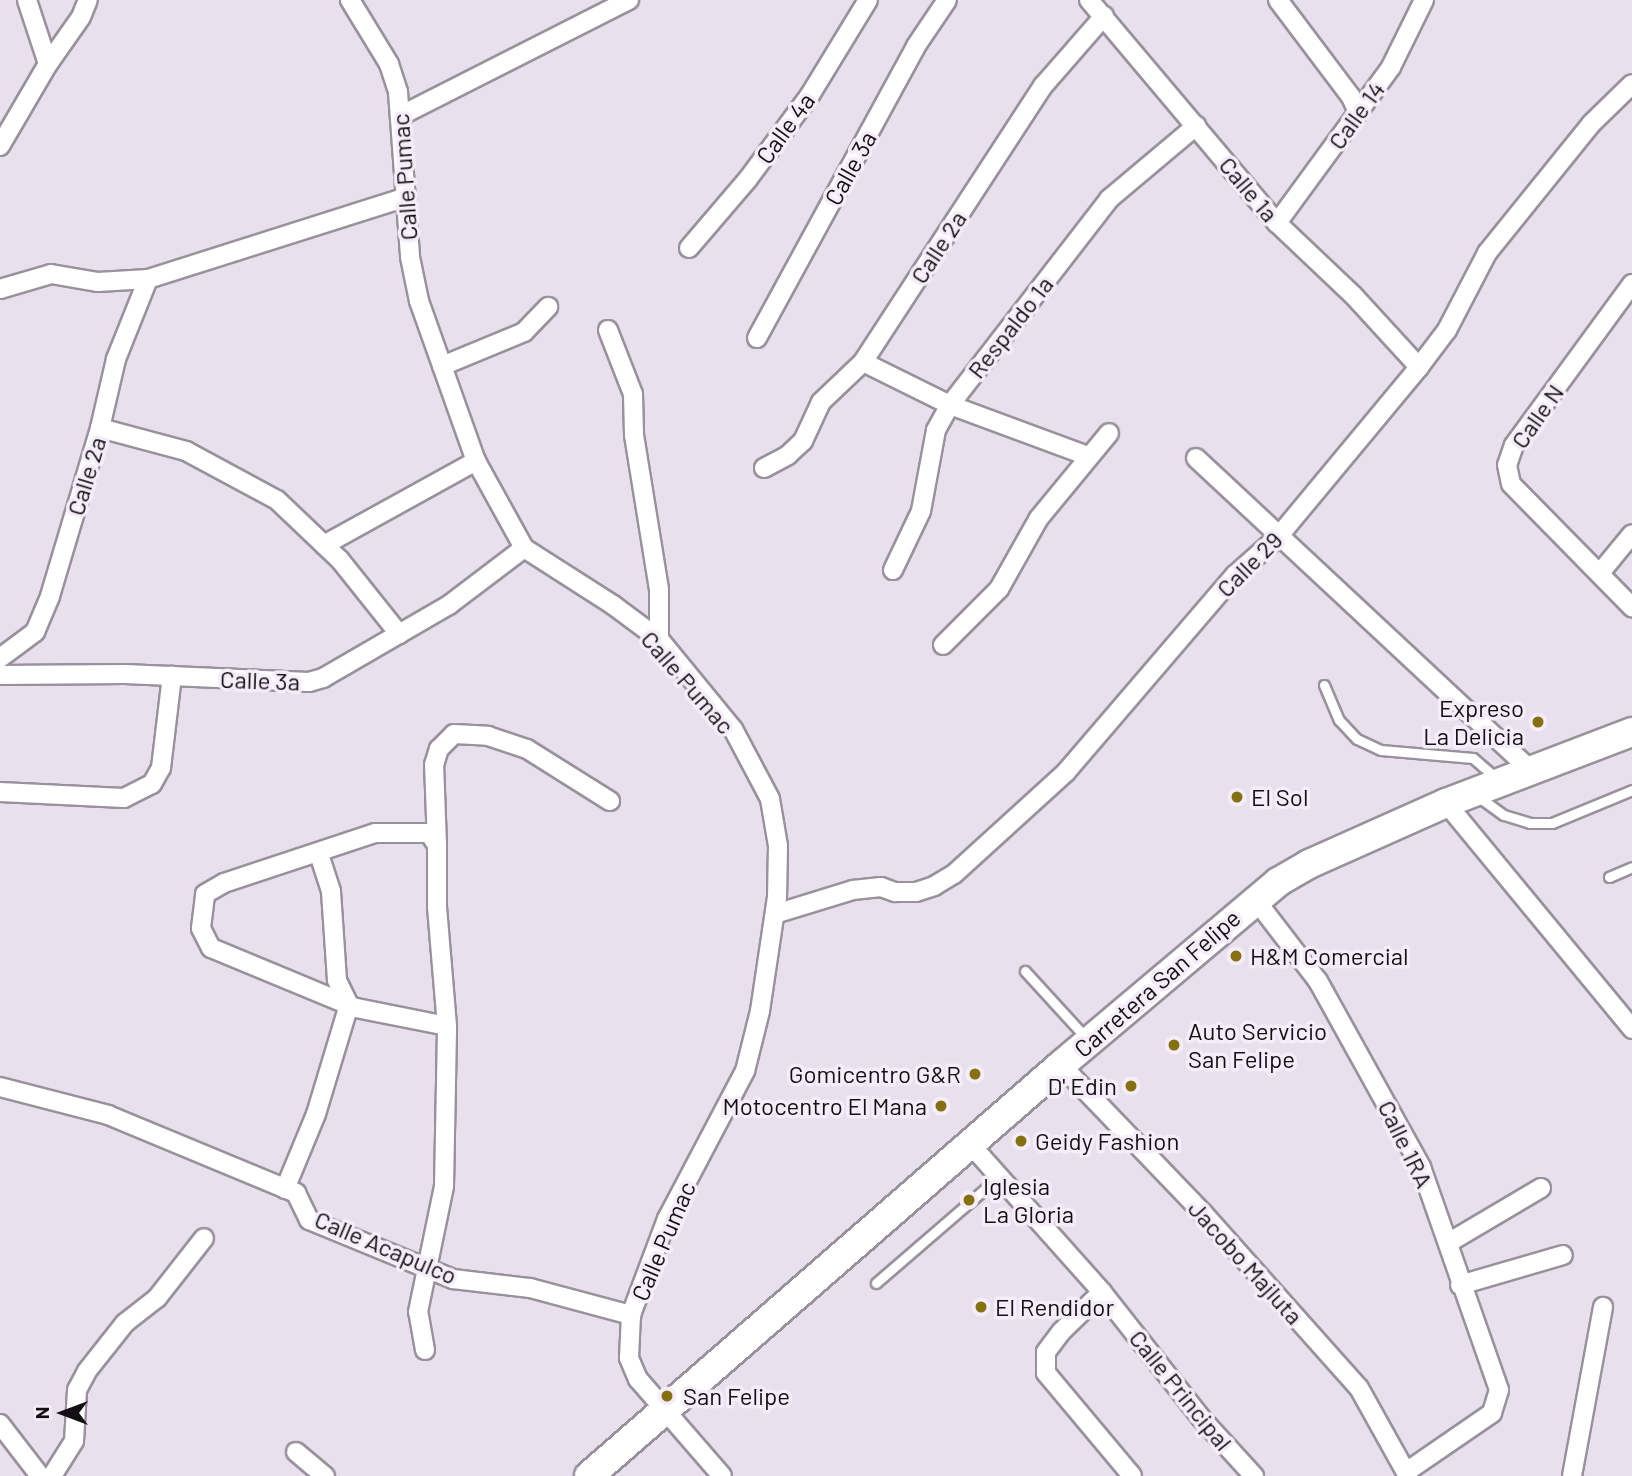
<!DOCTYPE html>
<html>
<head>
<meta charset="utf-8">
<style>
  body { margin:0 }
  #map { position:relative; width:1632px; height:1476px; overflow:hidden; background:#e8e0ec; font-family:Barlow,sans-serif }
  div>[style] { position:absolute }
  .roads { filter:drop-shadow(2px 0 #99919c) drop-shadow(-2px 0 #99919c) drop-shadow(0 2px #99919c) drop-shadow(0 -2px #99919c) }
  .lane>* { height:9px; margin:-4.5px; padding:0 4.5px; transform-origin:4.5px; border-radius:4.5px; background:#fff }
  .street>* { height:18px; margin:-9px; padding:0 9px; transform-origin:9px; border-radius:9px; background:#fff }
  .primary>* { height:28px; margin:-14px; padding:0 14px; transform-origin:14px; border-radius:14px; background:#fff }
  .dots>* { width:19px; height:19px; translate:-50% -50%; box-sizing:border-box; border:4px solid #f5edf9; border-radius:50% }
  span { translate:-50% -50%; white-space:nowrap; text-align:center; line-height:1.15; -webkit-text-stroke:7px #f5edf9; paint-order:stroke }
  .street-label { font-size:24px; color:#131014 }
  .poi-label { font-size:24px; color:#131014 }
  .right { translate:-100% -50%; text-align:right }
  .left { translate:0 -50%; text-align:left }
  .north { position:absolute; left:28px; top:1378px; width:70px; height:70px; -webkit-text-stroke:5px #f5edf9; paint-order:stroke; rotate:270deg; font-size:19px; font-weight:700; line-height:28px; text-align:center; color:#131014 }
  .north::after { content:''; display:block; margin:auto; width:24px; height:32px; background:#131014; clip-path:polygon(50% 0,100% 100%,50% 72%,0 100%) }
</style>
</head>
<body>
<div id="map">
  <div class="roads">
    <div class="lane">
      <div style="left:1324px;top:685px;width:38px;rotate:67deg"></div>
      <div style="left:1339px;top:720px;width:26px;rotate:47deg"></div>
      <div style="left:1357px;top:739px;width:26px;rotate:25deg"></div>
      <div style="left:1381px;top:750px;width:92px;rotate:5deg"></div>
      <div style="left:1473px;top:758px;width:32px;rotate:41deg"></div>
      <div style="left:1476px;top:795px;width:34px;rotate:36deg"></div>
      <div style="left:1504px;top:815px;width:27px;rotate:17deg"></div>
      <div style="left:1530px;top:823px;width:22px"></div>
      <div style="left:1552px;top:823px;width:87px;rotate:-22.4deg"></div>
      <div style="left:1609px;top:877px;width:25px;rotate:-23deg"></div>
      <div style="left:1025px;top:971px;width:93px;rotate:47.6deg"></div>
      <div style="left:876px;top:1283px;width:162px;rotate:-40.8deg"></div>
    </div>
    <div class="street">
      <div style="left:350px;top:0;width:75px;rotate:58.6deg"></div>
      <div style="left:389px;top:64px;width:29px;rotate:72deg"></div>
      <div style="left:398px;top:92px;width:165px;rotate:85.8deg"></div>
      <div style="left:410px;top:257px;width:45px;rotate:78.4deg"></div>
      <div style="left:419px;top:301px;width:170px;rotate:70.4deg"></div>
      <div style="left:476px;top:461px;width:99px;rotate:61.1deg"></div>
      <div style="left:524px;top:548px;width:106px;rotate:32.6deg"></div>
      <div style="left:613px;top:605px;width:57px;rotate:36.5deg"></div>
      <div style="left:659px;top:639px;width:117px;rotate:50.6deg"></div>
      <div style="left:733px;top:729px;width:79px;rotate:62.1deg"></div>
      <div style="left:770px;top:799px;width:48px;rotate:80.3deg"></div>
      <div style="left:778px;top:846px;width:51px;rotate:91.1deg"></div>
      <div style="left:777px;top:897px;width:115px;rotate:98.5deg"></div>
      <div style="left:760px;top:1011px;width:62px;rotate:104deg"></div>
      <div style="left:745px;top:1071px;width:167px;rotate:117.8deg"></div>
      <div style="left:667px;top:1219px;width:103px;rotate:110.6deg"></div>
      <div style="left:631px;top:1315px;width:43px;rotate:92.7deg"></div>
      <div style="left:629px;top:1358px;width:23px;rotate:67deg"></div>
      <div style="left:638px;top:1379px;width:128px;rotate:49.1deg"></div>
      <div style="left:1089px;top:0;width:292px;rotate:49.9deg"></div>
      <div style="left:1277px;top:223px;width:105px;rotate:43.5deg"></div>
      <div style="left:1353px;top:295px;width:98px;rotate:47.5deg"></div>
      <div style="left:1278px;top:0;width:121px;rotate:53deg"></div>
      <div style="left:1351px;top:97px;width:17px;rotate:65deg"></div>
      <div style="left:48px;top:64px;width:57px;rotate:-54.9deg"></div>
      <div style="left:81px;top:17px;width:18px;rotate:-68deg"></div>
      <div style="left:400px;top:116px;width:257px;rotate:-26.9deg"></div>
      <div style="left:0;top:146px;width:95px;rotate:-59.7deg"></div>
      <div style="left:48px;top:64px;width:67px;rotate:-108.2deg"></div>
      <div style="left:1277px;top:223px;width:193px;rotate:-53.8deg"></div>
      <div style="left:1391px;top:67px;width:75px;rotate:-63.8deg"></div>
      <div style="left:689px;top:248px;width:91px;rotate:-49.5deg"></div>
      <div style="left:748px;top:179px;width:104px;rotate:-53.6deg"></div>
      <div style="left:810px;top:95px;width:111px;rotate:-58.6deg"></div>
      <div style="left:1632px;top:284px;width:200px;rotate:126.2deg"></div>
      <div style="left:1514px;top:445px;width:21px;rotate:109deg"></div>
      <div style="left:1507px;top:465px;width:19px;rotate:78deg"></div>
      <div style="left:1511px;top:484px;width:173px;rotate:45.5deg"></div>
      <div style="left:0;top:289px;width:53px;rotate:-16.4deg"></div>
      <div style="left:51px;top:274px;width:48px;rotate:9.7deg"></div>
      <div style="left:98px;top:282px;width:50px;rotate:-3.4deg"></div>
      <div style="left:148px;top:279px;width:271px;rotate:-17.6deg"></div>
      <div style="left:608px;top:330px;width:69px;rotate:68.7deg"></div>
      <div style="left:633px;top:394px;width:41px;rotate:88.6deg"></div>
      <div style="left:634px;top:435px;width:157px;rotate:80.8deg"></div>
      <div style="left:659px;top:590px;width:49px;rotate:90deg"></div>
      <div style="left:757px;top:338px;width:332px;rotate:-61.4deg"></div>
      <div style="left:916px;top:46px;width:55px;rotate:-56deg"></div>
      <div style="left:863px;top:362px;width:97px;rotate:26.3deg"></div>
      <div style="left:950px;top:405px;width:147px;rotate:20.3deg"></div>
      <div style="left:442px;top:366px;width:89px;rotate:-22.5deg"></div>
      <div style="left:524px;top:332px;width:35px;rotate:-46deg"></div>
      <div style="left:100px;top:428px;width:89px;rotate:15deg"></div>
      <div style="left:186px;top:451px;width:103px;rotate:28.3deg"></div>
      <div style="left:277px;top:500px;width:87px;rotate:43.6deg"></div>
      <div style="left:340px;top:560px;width:95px;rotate:51.4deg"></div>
      <div style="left:1196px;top:458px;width:456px;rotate:43deg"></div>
      <div style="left:764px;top:468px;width:27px;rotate:-28deg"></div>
      <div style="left:788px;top:455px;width:21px;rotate:-43deg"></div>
      <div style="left:803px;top:441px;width:43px;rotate:-65.2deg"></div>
      <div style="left:821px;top:402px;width:58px;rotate:-43.6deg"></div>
      <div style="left:863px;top:362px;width:330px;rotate:-56.9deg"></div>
      <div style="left:1043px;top:86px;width:93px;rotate:-48.9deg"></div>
      <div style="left:324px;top:545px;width:174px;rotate:-28.9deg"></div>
      <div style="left:893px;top:570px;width:65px;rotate:-64.6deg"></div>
      <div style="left:921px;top:511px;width:82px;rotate:-79.5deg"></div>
      <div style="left:936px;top:430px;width:29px;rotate:-61deg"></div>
      <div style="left:950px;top:405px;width:260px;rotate:-52.3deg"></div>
      <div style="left:1109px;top:199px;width:114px;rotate:-40deg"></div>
      <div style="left:1600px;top:573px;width:50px;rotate:-50.6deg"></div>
      <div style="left:943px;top:645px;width:79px;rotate:-45deg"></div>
      <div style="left:999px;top:589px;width:81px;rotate:-60.6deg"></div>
      <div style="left:1039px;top:518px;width:110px;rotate:-50.5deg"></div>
      <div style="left:0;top:658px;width:44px;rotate:-36.6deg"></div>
      <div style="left:35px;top:632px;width:39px;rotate:-67deg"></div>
      <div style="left:50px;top:596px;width:175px;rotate:-73.4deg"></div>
      <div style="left:100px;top:428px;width:71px;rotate:-76.9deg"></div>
      <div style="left:116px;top:359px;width:86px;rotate:-68.2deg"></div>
      <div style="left:0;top:675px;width:125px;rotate:-0.5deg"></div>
      <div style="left:125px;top:674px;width:184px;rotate:2.5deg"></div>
      <div style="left:309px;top:682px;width:15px;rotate:-16deg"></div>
      <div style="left:323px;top:678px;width:146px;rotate:-30.1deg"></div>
      <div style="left:449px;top:605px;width:94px;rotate:-37.2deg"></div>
      <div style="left:0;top:792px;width:124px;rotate:2.8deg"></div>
      <div style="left:124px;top:798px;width:31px;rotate:-27deg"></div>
      <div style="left:152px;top:784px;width:18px;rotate:-61deg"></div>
      <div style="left:161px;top:768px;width:93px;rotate:-83.2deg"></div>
      <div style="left:1446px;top:803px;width:293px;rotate:50.5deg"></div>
      <div style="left:437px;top:845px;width:80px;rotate:-92.1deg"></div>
      <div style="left:434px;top:765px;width:17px;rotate:-73deg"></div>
      <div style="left:439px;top:749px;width:21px;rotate:-45deg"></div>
      <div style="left:454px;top:734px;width:34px;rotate:3deg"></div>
      <div style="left:488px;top:736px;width:41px;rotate:18.4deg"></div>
      <div style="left:527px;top:749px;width:98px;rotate:32.1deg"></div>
      <div style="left:1255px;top:899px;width:103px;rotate:52.5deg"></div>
      <div style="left:1318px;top:981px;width:213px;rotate:61deg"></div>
      <div style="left:1421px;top:1167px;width:236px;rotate:70.7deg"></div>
      <div style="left:1499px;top:1390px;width:24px;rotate:107deg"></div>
      <div style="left:1492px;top:1413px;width:104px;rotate:145.5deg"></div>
      <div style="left:775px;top:914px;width:82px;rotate:-17.1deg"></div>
      <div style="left:853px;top:890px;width:28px;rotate:-6deg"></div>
      <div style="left:881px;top:887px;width:15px;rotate:20deg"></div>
      <div style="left:895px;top:892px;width:21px"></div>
      <div style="left:916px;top:892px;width:19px;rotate:-18deg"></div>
      <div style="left:934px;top:886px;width:23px;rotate:-31deg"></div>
      <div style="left:954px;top:874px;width:151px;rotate:-42.3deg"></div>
      <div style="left:1066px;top:772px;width:260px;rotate:-49.4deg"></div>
      <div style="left:1235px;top:575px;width:57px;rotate:-41.5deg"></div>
      <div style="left:1278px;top:537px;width:221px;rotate:-50.3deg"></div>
      <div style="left:1419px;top:367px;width:46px;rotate:-52.9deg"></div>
      <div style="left:1447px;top:330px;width:87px;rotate:-62.5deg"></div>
      <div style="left:1487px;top:253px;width:166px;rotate:-51.1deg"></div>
      <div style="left:1591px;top:124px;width:57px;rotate:-44.3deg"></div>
      <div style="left:1061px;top:1065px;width:205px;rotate:46.2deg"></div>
      <div style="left:1203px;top:1213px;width:234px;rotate:48.3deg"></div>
      <div style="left:1359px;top:1388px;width:101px;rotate:60.9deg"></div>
      <div style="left:0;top:1087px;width:112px;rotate:14.5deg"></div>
      <div style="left:108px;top:1115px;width:204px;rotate:22.5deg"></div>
      <div style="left:296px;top:1193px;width:30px;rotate:64deg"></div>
      <div style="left:309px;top:1220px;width:156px;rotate:22.3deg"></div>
      <div style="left:453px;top:1279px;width:78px;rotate:6.7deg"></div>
      <div style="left:530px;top:1288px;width:105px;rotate:15deg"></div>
      <div style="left:971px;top:1145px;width:197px;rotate:48.3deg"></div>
      <div style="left:1102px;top:1292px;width:160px;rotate:51.8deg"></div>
      <div style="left:1201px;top:1418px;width:79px;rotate:47.6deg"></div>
      <div style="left:285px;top:1189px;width:81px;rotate:-67.5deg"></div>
      <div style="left:316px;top:1114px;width:114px;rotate:-73.2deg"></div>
      <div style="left:349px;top:1005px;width:28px;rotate:-116deg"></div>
      <div style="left:337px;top:980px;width:89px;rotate:-93.9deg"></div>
      <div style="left:331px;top:891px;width:39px;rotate:-108deg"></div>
      <div style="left:1448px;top:1243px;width:108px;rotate:-30.6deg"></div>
      <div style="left:1460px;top:1285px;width:107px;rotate:-16.2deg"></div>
      <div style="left:1102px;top:1292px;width:57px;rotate:135.7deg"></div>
      <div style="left:1061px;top:1332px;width:25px;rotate:127deg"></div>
      <div style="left:1046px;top:1352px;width:21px;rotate:90deg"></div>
      <div style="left:1046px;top:1373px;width:134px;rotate:50.1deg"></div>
      <div style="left:425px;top:1350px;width:39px;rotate:-100deg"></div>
      <div style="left:418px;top:1312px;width:129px;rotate:-78.3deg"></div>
      <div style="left:444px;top:1186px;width:160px;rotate:-88.9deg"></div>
      <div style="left:447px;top:1026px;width:93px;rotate:-168.8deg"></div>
      <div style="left:356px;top:1008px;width:157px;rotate:-157.5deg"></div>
      <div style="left:211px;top:948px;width:22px;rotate:-117deg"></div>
      <div style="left:201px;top:928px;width:34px;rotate:-83deg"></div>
      <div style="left:205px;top:894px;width:22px;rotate:-30deg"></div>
      <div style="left:224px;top:883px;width:159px;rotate:-18.3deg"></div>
      <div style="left:375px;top:833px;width:54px"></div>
      <div style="left:429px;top:833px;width:14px;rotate:56deg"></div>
      <div style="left:437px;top:845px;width:62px;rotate:90deg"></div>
      <div style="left:437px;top:907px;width:119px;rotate:85.2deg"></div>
      <div style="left:0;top:1424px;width:66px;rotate:52.4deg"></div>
      <div style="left:296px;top:1452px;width:38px;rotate:40deg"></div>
      <div style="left:52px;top:1476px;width:41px;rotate:-57.8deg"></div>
      <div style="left:74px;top:1441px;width:51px;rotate:-86.6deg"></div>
      <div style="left:77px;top:1390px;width:21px;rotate:-62deg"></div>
      <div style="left:87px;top:1371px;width:61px;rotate:-51.6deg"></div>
      <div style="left:125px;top:1323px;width:41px;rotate:-38deg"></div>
      <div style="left:157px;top:1298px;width:76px;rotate:-51.9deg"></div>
      <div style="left:1572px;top:1476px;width:172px;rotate:-79.6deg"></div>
    </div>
    <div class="primary">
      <div style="left:589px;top:1476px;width:626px;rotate:-41.05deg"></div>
      <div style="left:1061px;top:1065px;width:284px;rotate:-40.1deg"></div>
      <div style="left:1278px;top:882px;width:36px;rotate:-30deg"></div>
      <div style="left:1309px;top:864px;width:150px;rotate:-24deg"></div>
      <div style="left:1446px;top:803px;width:199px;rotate:-20.9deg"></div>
    </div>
  </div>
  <div class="dots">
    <div style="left:1538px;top:722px;background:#877011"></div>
    <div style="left:1237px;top:797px;background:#877011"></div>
    <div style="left:1236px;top:956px;background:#877011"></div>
    <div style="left:1174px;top:1045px;background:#877011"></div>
    <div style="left:975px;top:1074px;background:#877011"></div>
    <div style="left:1131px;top:1086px;background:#877011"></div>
    <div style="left:941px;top:1106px;background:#877011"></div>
    <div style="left:1021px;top:1141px;background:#877011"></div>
    <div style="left:969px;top:1200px;background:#877011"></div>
    <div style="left:981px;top:1307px;background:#877011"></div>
    <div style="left:667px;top:1396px;background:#877011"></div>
  </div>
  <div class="street-label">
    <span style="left:1356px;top:115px;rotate:-54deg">Calle 14</span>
    <span style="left:785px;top:128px;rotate:-54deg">Calle 4a</span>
    <span style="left:850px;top:168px;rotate:-61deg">Calle 3a</span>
    <span style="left:404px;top:177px;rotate:-94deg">Calle Pumac</span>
    <span style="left:1249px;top:189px;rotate:50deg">Calle 1a</span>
    <span style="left:938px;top:247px;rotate:-57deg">Calle 2a</span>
    <span style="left:1010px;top:327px;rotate:-52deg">Respaldo 1a</span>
    <span style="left:1537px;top:416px;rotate:-55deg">Calle N</span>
    <span style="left:86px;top:476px;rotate:-73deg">Calle 2a</span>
    <span style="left:1249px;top:564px;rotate:-45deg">Calle 29</span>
    <span style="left:260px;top:680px;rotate:2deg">Calle 3a</span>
    <span style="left:688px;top:682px;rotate:49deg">Calle Pumac</span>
    <span style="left:1157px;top:983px;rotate:-41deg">Carretera San Felipe</span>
    <span style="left:1406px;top:1144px;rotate:64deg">Calle 1RA</span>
    <span style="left:663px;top:1241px;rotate:-67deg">Calle Pumac</span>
    <span style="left:386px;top:1247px;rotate:23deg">Calle Acapulco</span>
    <span style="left:1246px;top:1262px;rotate:48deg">Jacobo Majluta</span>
    <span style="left:1181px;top:1390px;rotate:51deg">Calle Principal</span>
  </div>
  <div class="poi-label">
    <span class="right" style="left:1524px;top:722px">Expreso<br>La Delicia</span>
    <span class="left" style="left:1251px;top:797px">El Sol</span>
    <span class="left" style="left:1250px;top:956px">H&amp;M Comercial</span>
    <span class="left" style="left:1188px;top:1045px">Auto Servicio<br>San Felipe</span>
    <span class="right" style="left:961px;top:1074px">Gomicentro G&amp;R</span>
    <span class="right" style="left:1117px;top:1086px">D' Edin</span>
    <span class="right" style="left:927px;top:1106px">Motocentro El Mana</span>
    <span class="left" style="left:1035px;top:1141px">Geidy Fashion</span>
    <span class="left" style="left:983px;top:1200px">Iglesia<br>La Gloria</span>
    <span class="left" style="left:995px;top:1307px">El Rendidor</span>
    <span class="left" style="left:683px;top:1396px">San Felipe</span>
  </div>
  <div class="north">N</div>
</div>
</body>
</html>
